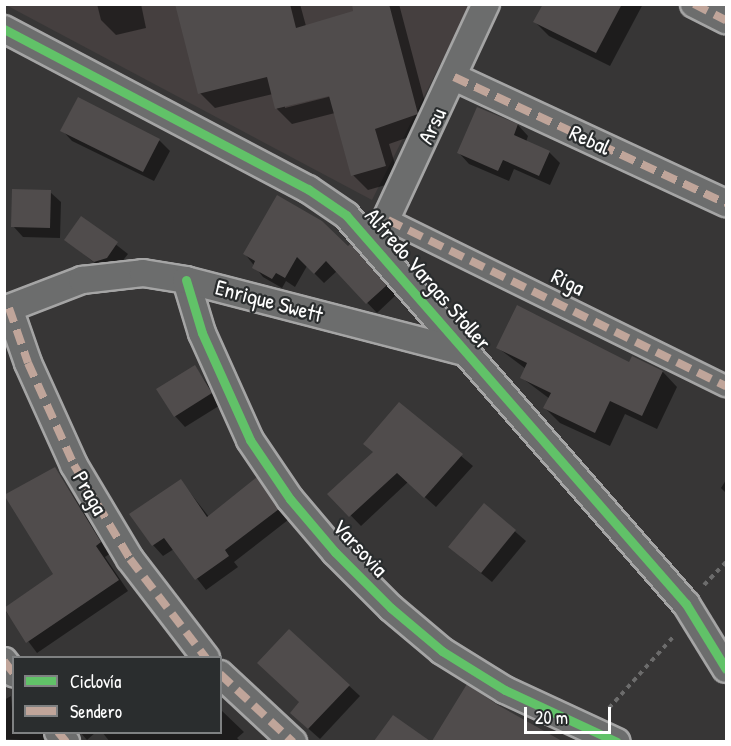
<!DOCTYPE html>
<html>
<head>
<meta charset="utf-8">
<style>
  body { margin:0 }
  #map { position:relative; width:731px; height:746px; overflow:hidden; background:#373636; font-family:"Patrick Hand",sans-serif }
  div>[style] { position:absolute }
  .built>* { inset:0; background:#453f3f }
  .shadow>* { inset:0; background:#0007 }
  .building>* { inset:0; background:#504c4c }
  .path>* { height:4px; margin-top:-2px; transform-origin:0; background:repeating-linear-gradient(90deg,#6c6c6c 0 4.5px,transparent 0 9px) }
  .roads { filter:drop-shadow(2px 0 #a5a5a5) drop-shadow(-2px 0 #a5a5a5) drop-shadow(0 2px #a5a5a5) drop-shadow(0 -2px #a5a5a5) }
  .pedestrian>* { height:20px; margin:-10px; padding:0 10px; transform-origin:10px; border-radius:10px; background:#6c6d6d }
  .minor>* { height:26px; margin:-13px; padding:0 13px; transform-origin:13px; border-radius:13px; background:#6c6d6d }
  .quiet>* { height:8px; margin-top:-4px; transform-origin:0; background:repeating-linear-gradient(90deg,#c0a59a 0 15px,transparent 0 23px) }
  .cycleway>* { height:9px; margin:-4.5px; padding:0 4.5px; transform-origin:4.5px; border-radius:4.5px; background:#61c268 }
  span { translate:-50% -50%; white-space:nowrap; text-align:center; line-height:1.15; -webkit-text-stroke:4.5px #2a2d2e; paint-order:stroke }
  .street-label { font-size:22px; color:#fff }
  .frame { position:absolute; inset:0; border:6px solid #fff; pointer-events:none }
  .legend { position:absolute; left:12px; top:656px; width:210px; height:78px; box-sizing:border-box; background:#2a2d2e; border:2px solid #7f8182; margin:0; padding:8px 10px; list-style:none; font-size:18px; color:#fff }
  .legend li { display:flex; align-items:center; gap:12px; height:30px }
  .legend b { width:30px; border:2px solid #7f8182 }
  .scale { position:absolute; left:524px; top:707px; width:87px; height:27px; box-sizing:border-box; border:3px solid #fff; border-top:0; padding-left:8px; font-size:18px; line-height:21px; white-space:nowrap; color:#fff; -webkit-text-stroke:4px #2a2d2e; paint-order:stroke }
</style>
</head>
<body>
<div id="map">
  <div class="built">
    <div style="clip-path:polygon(6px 5px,470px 5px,372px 200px)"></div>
  </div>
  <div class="shadow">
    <div style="clip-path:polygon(97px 4px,141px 4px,146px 28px,116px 35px,101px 20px)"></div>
    <div style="clip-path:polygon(evenodd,177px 4px,300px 4px,306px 26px,355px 12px,353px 4px,399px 4px,432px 129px,389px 144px,400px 181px,368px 190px,353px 175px,335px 113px,292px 124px,277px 109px,273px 94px,215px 108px,200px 93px,177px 4px,336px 92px,336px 95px,285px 108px,285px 105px,336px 92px)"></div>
    <div style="clip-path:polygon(545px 4px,643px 4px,610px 66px,549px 36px,535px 22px)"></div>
    <div style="clip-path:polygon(78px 99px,160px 141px,170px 151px,154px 181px,72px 141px,62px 130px)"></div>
    <div style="clip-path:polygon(478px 109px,518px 125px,528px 136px,526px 142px,549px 152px,560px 163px,550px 185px,514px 169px,509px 181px,469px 164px,459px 153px)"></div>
    <div style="clip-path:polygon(50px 192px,61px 202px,60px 238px,23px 237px,13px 226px)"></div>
    <div style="clip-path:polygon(82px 218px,128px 254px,117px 268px,106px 272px,66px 240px)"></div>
    <div style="clip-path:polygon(245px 254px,361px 255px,396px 295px,377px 313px,337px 271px,324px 283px,307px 266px,295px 287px,286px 281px,282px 288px,263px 277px)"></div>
    <div style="clip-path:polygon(498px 348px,630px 364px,633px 358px,663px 372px,677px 387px,657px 429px,625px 414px,610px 446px,560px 423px,545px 408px,550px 399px,522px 378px,526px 369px)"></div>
    <div style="clip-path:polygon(195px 367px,222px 404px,185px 427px,175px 416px)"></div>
    <div style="clip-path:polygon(399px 404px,473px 466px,436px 507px,408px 482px,361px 526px,330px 494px,375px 453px)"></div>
    <div style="clip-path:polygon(55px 469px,111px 553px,105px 557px,128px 591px,37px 653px,4px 609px,55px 574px)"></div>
    <div style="clip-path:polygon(257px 479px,288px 520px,234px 562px,238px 567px,206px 590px,174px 549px,163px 556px,153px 545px,181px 481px,209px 517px)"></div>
    <div style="clip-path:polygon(726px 480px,726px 493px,721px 488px)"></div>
    <div style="clip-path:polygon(484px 505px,526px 541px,492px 582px,461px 557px)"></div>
    <div style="clip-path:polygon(290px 631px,360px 696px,320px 739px,302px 723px)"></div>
    <div style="clip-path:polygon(467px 686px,537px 729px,546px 742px,434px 742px)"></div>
    <div style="clip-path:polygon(11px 696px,14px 732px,59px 732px,54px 742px,4px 739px,4px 700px)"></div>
    <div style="clip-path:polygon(220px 709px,244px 732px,237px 738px,241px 742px,110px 742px,102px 732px,220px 732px)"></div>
    <div style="clip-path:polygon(393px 718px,418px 735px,425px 742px,376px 742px)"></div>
    <div style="clip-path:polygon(80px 732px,96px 732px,87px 740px)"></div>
  </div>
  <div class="building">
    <div style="clip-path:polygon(175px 4px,290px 4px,296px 28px,353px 11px,352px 4px,389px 4px,418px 114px,375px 129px,386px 166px,351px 176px,329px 96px,275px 109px,267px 77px,198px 94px)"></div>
    <div style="clip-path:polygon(543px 4px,622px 4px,596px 53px,533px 22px)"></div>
    <div style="clip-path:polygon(78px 97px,160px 139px,143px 172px,60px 131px)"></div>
    <div style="clip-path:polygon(477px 107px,518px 124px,514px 135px,550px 151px,539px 176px,503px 160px,498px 171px,457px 153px)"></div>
    <div style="clip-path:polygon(12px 189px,51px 190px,50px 228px,11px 227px)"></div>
    <div style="clip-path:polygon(277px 195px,322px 221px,348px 246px,351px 243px,387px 285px,366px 304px,326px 261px,314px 274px,297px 257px,285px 278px,276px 273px,272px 279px,252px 268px,255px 261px,243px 254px)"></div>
    <div style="clip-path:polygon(81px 216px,118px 242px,107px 258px,94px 262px,64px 240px)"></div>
    <div style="clip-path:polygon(517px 305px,629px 362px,632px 356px,663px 371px,642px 416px,610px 401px,595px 433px,543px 408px,551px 393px,520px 378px,527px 363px,496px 348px)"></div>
    <div style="clip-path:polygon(195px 365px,212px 393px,174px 417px,156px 389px)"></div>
    <div style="clip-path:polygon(399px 402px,463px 454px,424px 498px,397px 473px,349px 517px,327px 494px,373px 452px,363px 444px)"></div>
    <div style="clip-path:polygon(55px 467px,101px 542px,96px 546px,119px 580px,26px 643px,4px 608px,53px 574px,4px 495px)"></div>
    <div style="clip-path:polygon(257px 477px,279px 509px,225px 550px,229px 556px,195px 580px,164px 538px,152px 546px,129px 514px,181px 479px,207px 517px)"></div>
    <div style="clip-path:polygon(484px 503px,516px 530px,481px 573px,448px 547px)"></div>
    <div style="clip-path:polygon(289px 629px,350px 685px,308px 729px,290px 713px,299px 702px,257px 663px)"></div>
    <div style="clip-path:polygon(467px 684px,498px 705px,562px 741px,432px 741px)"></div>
    <div style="clip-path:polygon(393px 715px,430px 741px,374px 741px)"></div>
  </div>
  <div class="path">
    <div style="left:704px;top:585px;width:32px;rotate:-46deg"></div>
    <div style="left:609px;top:708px;width:97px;rotate:-47.9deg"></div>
  </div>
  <div class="roads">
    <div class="pedestrian">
      <div style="left:388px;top:220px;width:377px;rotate:26.2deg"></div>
    </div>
    <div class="minor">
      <div style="left:694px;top:4px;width:36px;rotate:27deg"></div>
      <div style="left:4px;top:29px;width:344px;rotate:27.8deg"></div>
      <div style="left:308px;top:189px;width:46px;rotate:34.4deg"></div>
      <div style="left:346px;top:215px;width:517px;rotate:48.85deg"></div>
      <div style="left:686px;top:604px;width:76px;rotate:58.4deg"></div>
      <div style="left:454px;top:77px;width:300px;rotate:24.9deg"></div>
      <div style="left:374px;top:245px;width:266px;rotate:-65.1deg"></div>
      <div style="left:186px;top:280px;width:55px;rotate:73.2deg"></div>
      <div style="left:202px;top:333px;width:117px;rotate:65.8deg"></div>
      <div style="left:250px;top:440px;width:71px;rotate:55.9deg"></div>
      <div style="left:290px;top:499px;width:70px;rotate:49.7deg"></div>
      <div style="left:335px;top:552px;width:79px;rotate:45deg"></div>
      <div style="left:391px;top:608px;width:67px;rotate:40.1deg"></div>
      <div style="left:442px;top:651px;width:74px;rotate:31.8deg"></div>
      <div style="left:505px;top:690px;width:123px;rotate:24.9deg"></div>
      <div style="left:9px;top:308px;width:58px;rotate:70.9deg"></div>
      <div style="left:28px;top:363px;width:112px;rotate:65.7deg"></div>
      <div style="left:74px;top:465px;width:109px;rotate:59.2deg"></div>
      <div style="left:130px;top:559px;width:125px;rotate:52.5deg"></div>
      <div style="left:4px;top:310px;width:84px;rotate:-21deg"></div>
      <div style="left:82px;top:280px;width:61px;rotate:-6.5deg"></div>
      <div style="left:143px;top:273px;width:44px;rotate:9.2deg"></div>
      <div style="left:186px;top:280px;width:287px;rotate:14.5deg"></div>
      <div style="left:4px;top:661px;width:16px;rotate:52deg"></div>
      <div style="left:220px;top:674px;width:100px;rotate:43deg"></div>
      <div style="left:58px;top:732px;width:13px;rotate:51deg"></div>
    </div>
  </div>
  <div class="quiet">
    <div style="left:694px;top:4px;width:36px;rotate:27deg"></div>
    <div style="left:454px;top:77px;width:300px;rotate:24.9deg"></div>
    <div style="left:388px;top:220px;width:377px;rotate:26.2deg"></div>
    <div style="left:9px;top:308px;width:58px;rotate:70.9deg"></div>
    <div style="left:28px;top:363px;width:112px;rotate:65.7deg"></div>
    <div style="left:74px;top:465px;width:109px;rotate:59.2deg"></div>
    <div style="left:130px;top:559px;width:125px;rotate:52.5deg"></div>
    <div style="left:4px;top:661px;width:16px;rotate:52deg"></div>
    <div style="left:220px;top:674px;width:100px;rotate:43deg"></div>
    <div style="left:58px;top:732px;width:13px;rotate:51deg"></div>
  </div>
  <div class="cycleway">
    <div style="left:4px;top:29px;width:344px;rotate:27.8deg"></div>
    <div style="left:308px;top:189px;width:46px;rotate:34.4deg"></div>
    <div style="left:346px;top:215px;width:517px;rotate:48.85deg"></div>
    <div style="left:686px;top:604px;width:76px;rotate:58.4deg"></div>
    <div style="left:186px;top:280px;width:55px;rotate:73.2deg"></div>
    <div style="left:202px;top:333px;width:117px;rotate:65.8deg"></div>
    <div style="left:250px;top:440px;width:71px;rotate:55.9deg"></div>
    <div style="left:290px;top:499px;width:70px;rotate:49.7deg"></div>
    <div style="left:335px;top:552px;width:79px;rotate:45deg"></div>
    <div style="left:391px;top:608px;width:67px;rotate:40.1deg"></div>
    <div style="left:442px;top:651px;width:74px;rotate:31.8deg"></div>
    <div style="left:505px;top:690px;width:123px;rotate:24.9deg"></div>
  </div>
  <div class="street-label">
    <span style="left:432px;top:126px;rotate:-65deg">Arsu</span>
    <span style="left:590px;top:140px;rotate:25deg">Rebal</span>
    <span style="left:428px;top:279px;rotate:49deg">Alfredo Vargas Stoller</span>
    <span style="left:568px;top:282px;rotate:26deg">Riga</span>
    <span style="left:269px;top:301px;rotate:15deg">Enrique Swett</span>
    <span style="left:90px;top:493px;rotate:60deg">Praga</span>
    <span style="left:360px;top:548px;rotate:47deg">Varsovia</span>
  </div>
  <div class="frame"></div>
  <ul class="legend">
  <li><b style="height:8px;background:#61c268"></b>Ciclovía</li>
  <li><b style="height:8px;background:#c0a59a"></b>Sendero</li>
  </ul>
  <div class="scale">20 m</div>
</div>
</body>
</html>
